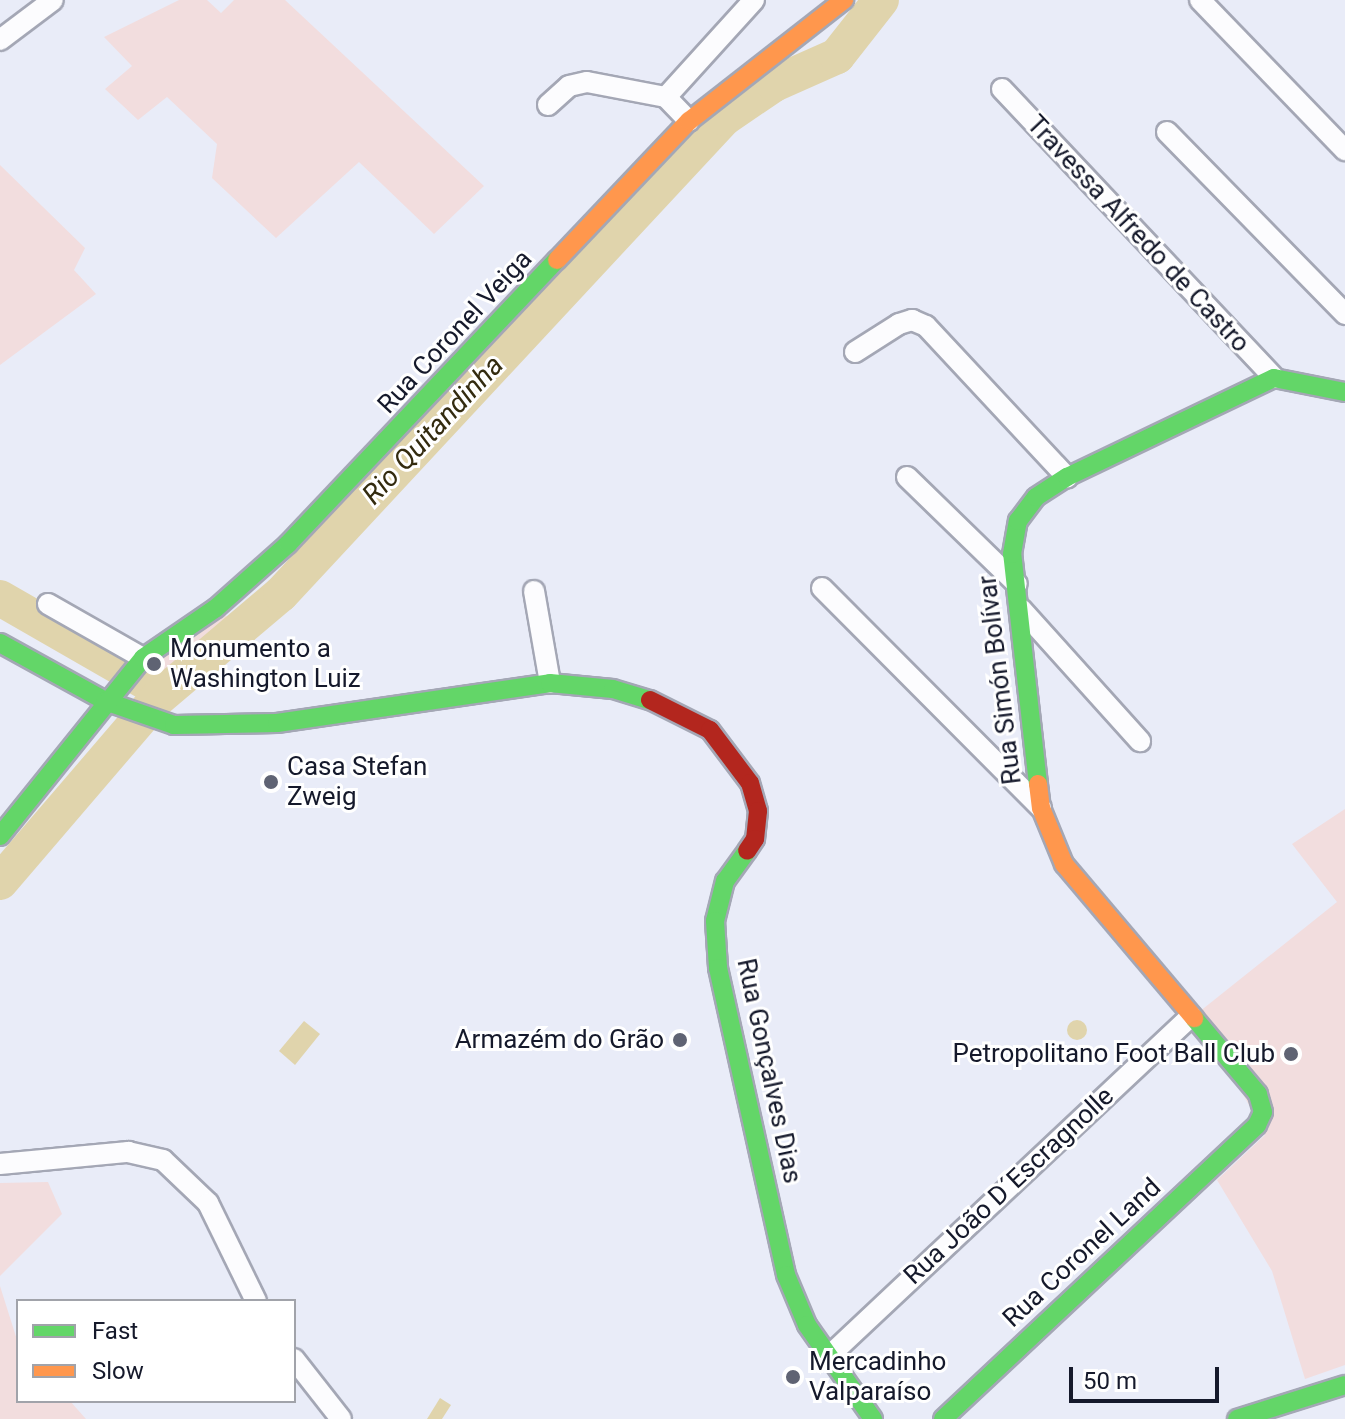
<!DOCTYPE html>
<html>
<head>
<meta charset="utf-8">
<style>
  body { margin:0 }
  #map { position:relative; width:1345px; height:1419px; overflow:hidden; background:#e9ecf8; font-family:Roboto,sans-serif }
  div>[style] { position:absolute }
  .green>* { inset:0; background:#f2ddde }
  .water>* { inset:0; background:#e0d4ac }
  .round { border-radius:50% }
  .river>* { height:36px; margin:-18px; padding:0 18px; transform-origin:18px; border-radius:18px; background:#e0d4ac }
  .roads { filter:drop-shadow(2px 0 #a4a7b5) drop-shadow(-2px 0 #a4a7b5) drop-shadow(0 2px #a4a7b5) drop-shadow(0 -2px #a4a7b5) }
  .street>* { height:20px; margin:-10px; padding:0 10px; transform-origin:10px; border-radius:10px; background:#fcfcfe }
  .fast>* { height:18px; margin:-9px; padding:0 9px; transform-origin:9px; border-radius:9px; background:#63d668 }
  .slow>* { height:18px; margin:-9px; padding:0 9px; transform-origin:9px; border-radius:9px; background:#ff974d }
  .jam>* { height:18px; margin:-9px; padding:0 9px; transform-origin:9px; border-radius:9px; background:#b3261e }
  .dots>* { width:22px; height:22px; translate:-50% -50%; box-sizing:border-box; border:4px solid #fff; border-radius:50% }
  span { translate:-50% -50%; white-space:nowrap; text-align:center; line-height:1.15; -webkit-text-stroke:6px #fff; paint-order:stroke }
  .street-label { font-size:26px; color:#15192b }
  .poi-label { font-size:26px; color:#15192b }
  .left { translate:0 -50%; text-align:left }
  .right { translate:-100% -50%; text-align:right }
  .water-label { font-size:28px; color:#332b0f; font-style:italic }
  .legend { position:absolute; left:16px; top:1299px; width:280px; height:104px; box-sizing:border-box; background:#fff; border:2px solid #a1a3aa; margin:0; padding:10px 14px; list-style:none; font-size:24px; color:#15192b }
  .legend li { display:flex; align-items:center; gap:16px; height:40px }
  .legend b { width:40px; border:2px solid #a1a3aa }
  .scale { position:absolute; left:1069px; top:1367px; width:150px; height:36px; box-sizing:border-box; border:4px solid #15192b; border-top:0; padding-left:10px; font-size:24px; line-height:28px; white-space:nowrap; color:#15192b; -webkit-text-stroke:6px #fff; paint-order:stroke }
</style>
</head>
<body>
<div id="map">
  <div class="green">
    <div style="clip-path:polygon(179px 0,207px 0,221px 13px,234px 0,285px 0,484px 186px,434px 234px,359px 162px,276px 238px,212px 178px,217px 144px,167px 97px,138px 120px,105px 89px,132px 66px,104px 37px)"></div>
    <div style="clip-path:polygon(0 165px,85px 248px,74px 270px,96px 294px,0 365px)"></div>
    <div style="clip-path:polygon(223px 613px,235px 624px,164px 686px,138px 670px)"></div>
    <div style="clip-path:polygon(1345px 809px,1345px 1365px,1305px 1379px,1272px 1271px,1217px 1180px,1265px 1135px,1199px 1012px,1337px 902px,1292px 844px)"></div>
    <div style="clip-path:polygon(48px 1182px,62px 1214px,0 1276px,0 1183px)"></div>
    <div style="clip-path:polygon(0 1286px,18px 1343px,18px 1401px,70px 1401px,86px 1419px,0 1419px)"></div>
  </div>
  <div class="water">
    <div class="round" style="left:1067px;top:1020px;width:20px;height:20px"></div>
    <div style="clip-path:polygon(304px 1021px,320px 1034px,295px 1065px,279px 1051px)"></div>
    <div style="clip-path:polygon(440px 1398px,451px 1405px,442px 1419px,427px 1419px)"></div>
  </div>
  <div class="river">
    <div style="left:0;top:598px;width:187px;rotate:29.9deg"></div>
    <div style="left:0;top:882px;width:241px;rotate:-49.4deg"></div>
    <div style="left:157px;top:699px;width:162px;rotate:-40.3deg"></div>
    <div style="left:281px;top:594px;width:650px;rotate:-47.06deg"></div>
    <div style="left:724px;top:118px;width:60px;rotate:-34.2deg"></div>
    <div style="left:774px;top:84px;width:69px;rotate:-24deg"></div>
    <div style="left:837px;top:56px;width:71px;rotate:-51.8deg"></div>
  </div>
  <div class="roads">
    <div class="street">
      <div style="left:1200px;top:0;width:209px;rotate:46deg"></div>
      <div style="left:0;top:40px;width:66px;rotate:-37deg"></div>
      <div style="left:1002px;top:89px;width:397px;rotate:46.7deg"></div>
      <div style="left:548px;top:105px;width:28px;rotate:-42deg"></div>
      <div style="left:569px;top:86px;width:18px;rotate:-13deg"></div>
      <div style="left:587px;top:82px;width:80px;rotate:10.8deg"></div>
      <div style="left:689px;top:121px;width:33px;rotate:-134deg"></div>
      <div style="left:666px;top:97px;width:131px;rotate:-47.8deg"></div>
      <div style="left:1167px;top:132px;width:255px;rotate:45.6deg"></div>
      <div style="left:855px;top:352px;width:52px;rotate:-32.5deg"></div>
      <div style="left:899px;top:324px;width:14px;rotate:-17deg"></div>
      <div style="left:912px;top:320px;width:15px;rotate:23deg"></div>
      <div style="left:926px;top:326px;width:207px;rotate:47deg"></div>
      <div style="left:907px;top:477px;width:153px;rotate:44.2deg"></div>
      <div style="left:822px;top:588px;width:310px;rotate:45.1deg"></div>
      <div style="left:534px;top:591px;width:93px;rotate:80.1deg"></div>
      <div style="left:48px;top:604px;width:109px;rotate:29.6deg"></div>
      <div style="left:1021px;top:609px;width:178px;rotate:48deg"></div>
      <div style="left:0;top:1164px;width:129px;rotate:-5.4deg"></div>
      <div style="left:128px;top:1152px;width:36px;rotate:13deg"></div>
      <div style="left:163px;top:1160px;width:62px;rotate:43.7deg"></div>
      <div style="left:208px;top:1203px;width:109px;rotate:63.9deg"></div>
      <div style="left:828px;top:1357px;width:498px;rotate:-43.2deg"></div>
      <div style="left:294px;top:1359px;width:76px;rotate:51.9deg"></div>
    </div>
    <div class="fast">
      <div style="left:0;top:643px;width:120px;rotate:28.9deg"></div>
      <div style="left:105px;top:701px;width:73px;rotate:19.2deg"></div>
      <div style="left:174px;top:725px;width:103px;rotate:-1.1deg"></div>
      <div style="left:277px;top:723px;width:276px;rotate:-8.3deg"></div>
      <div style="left:550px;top:683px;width:63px;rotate:5.4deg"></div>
      <div style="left:613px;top:689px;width:39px;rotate:17deg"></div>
      <div style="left:1038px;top:784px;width:231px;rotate:-96.4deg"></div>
      <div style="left:1012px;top:554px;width:34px;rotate:-80deg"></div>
      <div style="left:1018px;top:521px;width:30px;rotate:-53deg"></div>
      <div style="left:1036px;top:497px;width:37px;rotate:-33deg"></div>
      <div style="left:1067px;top:477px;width:229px;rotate:-25.6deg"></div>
      <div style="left:1274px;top:378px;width:72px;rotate:11.2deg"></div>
      <div style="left:0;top:836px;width:228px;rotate:-51.2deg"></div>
      <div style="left:143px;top:658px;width:88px;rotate:-34.4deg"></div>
      <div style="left:216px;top:608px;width:96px;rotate:-41.6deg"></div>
      <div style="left:288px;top:544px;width:391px;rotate:-46.6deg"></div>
      <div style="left:747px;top:851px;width:37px;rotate:126deg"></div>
      <div style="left:725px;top:881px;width:41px;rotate:104deg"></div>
      <div style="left:715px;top:921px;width:47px;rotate:86.3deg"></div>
      <div style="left:718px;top:968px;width:314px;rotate:77.5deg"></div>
      <div style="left:786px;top:1275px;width:54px;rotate:67.2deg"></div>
      <div style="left:807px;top:1325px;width:115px;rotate:54.9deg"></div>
      <div style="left:943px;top:1419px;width:430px;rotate:-43.1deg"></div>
      <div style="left:1257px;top:1125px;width:14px;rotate:-65deg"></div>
      <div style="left:1263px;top:1112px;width:19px;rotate:-106deg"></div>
      <div style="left:1258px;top:1094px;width:99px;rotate:-130.1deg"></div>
      <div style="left:1237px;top:1419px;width:113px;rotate:-17.5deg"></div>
    </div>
    <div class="slow">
      <div style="left:557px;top:260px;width:192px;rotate:-46.5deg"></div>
      <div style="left:689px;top:121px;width:197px;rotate:-38deg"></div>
      <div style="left:1038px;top:784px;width:24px;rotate:83deg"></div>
      <div style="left:1041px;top:808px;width:61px;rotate:67.7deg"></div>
      <div style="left:1064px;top:864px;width:202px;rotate:49.8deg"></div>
    </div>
    <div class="jam">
      <div style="left:650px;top:700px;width:67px;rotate:26.6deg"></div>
      <div style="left:710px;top:730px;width:66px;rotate:53deg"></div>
      <div style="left:750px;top:783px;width:29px;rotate:74deg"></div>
      <div style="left:758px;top:811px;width:28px;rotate:96deg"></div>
      <div style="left:755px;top:839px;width:14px;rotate:124deg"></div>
    </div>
  </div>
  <div class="dots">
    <div style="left:154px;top:664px;background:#5f6373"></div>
    <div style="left:271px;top:782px;background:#5f6373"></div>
    <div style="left:680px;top:1040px;background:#5f6373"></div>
    <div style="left:1291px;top:1054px;background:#5f6373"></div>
    <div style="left:793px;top:1377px;background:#5f6373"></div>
  </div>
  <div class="street-label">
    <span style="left:1138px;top:234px;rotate:47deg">Travessa Alfredo de Castro</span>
    <span style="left:455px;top:332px;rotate:-47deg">Rua Coronel Veiga</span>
    <span style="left:1000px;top:680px;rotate:-97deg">Rua Simón Bolívar</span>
    <span style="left:769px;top:1071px;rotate:78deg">Rua Gonçalves Dias</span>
    <span style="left:1009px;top:1186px;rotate:-43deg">Rua João D´Escragnolle</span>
    <span style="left:1082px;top:1253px;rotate:-43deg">Rua Coronel Land</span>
  </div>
  <div class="poi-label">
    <span class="left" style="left:170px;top:664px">Monumento a<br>Washington Luiz</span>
    <span class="left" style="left:287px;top:782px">Casa Stefan<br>Zweig</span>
    <span class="right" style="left:664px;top:1040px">Armazém do Grão</span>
    <span class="right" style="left:1275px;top:1054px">Petropolitano Foot Ball Club</span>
    <span class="left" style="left:809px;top:1377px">Mercadinho<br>Valparaíso</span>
  </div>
  <div class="water-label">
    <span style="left:433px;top:430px;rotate:-47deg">Rio Quitandinha</span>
  </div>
  <ul class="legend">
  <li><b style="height:10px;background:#63d668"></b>Fast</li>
  <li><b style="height:10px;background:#ff974d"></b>Slow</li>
  </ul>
  <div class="scale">50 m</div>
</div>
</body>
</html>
